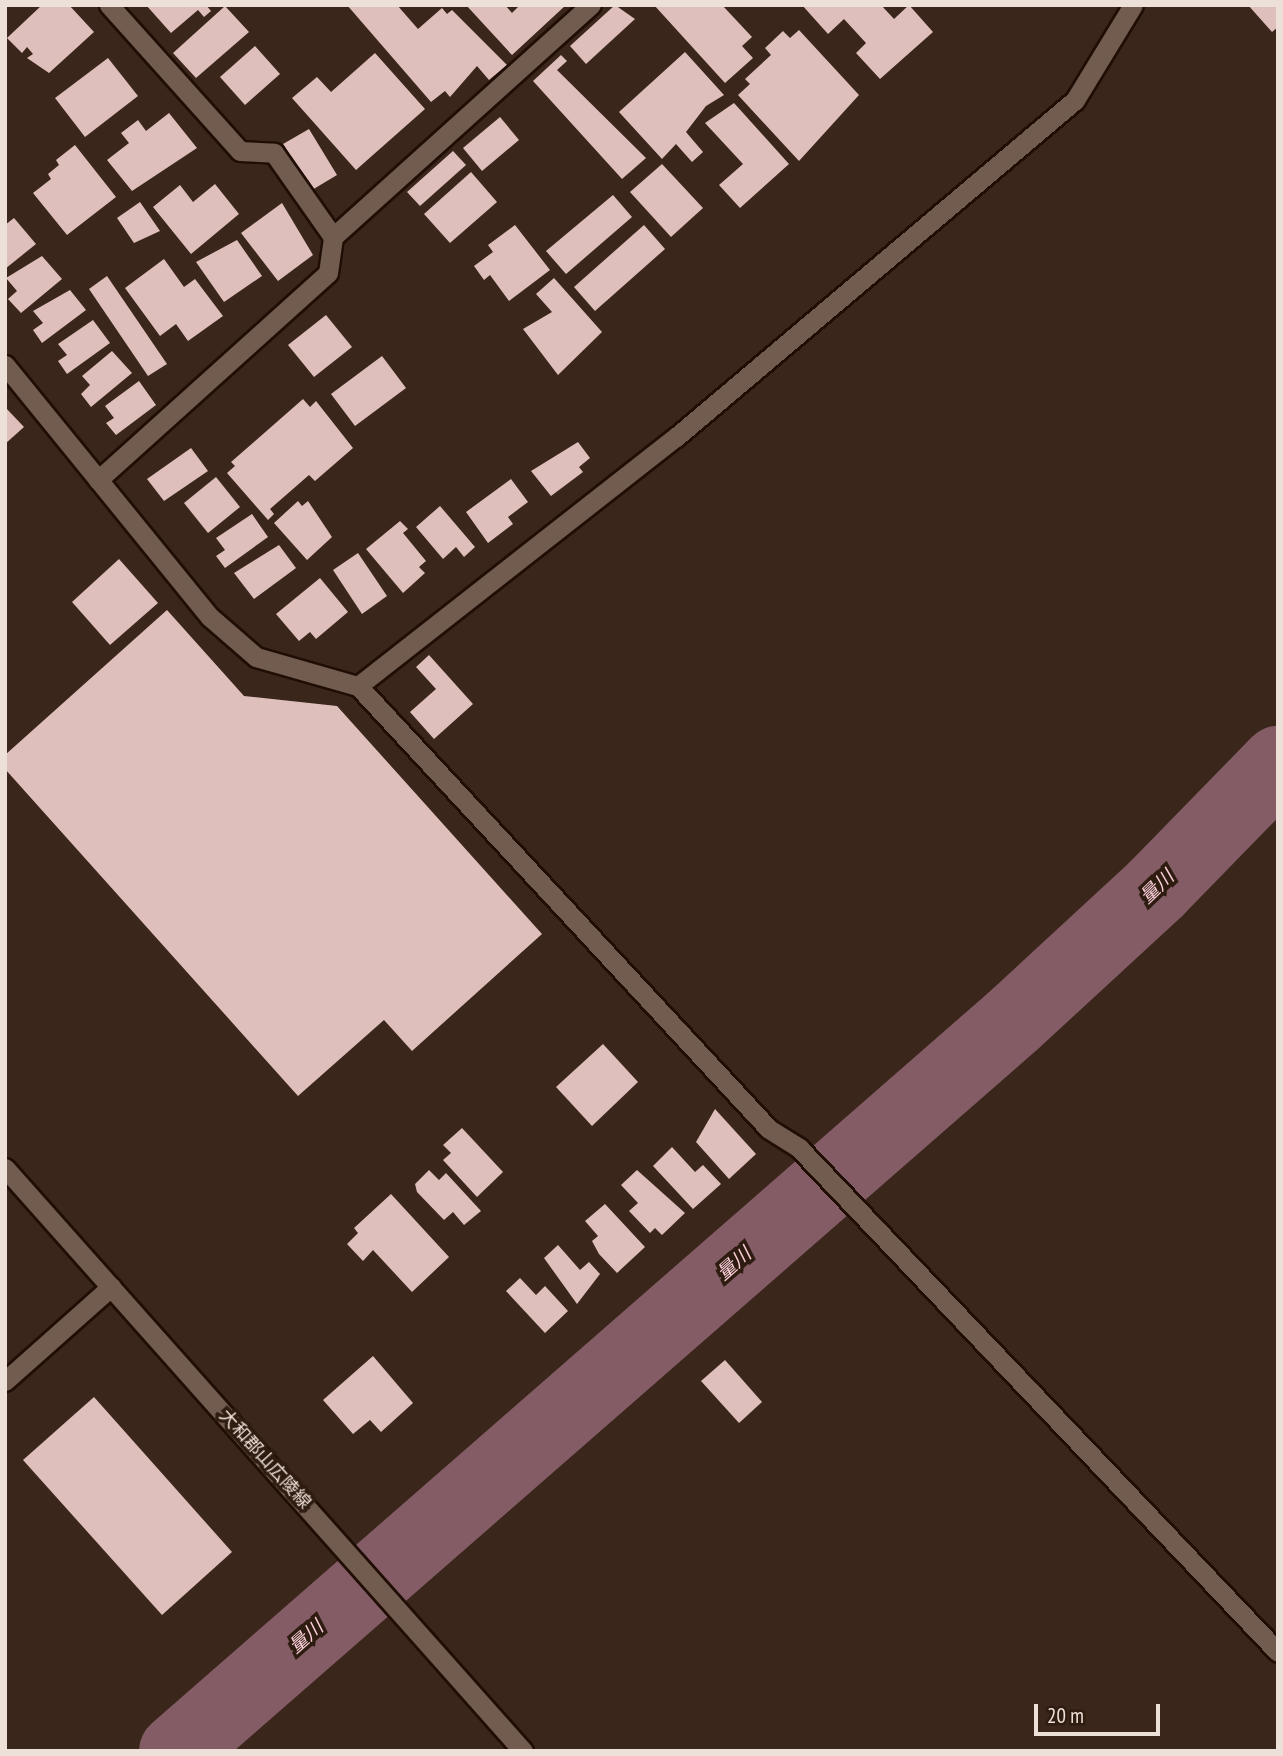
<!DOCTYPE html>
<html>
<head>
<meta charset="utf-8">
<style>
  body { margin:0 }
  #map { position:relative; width:1283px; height:1756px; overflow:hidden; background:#3a261b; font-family:"PT Sans Narrow","Noto Sans JP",sans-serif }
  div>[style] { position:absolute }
  .river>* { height:75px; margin:-37.5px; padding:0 37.5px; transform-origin:37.5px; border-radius:37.5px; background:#845c66 }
  .building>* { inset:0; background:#dfbfbc }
  .roads { filter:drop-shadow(2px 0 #200e05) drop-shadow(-2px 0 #200e05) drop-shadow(0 2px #200e05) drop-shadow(0 -2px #200e05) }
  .minor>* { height:19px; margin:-9.5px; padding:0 9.5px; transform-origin:9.5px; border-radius:9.5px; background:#725b4f }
  .tertiary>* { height:19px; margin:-9.5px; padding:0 9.5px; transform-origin:9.5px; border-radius:9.5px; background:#725b4f }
  .secondary>* { height:19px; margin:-9.5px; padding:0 9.5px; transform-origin:9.5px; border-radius:9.5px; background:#725b4f }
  span { translate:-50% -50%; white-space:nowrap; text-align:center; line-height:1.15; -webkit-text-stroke:7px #2f1c11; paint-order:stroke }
  .street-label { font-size:18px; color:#ede0d8 }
  .water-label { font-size:19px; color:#facfd9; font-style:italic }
  .frame { position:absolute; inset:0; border:7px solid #ede0d8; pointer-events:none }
  .scale { position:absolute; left:1034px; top:1704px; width:126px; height:32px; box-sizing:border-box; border:4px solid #ede0d8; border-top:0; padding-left:9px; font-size:21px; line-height:24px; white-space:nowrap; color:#ede0d8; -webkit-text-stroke:5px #2f1c11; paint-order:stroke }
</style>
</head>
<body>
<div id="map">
  <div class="river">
    <div style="left:176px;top:1751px;width:1110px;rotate:-41.13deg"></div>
    <div style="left:1012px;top:1021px;width:196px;rotate:-42.7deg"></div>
    <div style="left:1156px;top:888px;width:175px;rotate:-45.7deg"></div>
  </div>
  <div class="building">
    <div style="clip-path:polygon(42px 5px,69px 5px,94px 32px,49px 73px,27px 58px,33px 54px,27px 47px,22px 53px,7px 38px)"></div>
    <div style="clip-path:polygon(146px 5px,206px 5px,211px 11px,204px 17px,198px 10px,171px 33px)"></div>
    <div style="clip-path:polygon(347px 5px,397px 5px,418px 29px,442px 8px,447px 14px,452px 10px,507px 65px,489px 80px,477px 66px,450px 97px,445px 91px,431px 102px)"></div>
    <div style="clip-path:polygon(466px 5px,505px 5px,512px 13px,520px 5px,566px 5px,512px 55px)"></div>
    <div style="clip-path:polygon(615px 5px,635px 19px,586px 64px,570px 46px)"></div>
    <div style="clip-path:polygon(654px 5px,722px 5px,752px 37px,742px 46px,753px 58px,725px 83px)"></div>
    <div style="clip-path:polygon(802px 5px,881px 5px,894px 19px,909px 5px,933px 32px,880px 79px,856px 53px,866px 43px,844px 19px,828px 34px)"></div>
    <div style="clip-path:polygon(1248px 5px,1278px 5px,1278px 27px,1272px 32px)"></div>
    <div style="clip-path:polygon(225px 6px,249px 32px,196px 78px,173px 53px)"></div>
    <div style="clip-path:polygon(799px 30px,859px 95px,799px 161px,738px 95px,750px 84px,745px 79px,771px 55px,765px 48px,783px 31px,790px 38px)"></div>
    <div style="clip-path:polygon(255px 46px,280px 74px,245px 105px,220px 77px)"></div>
    <div style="clip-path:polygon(685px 52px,724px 95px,706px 106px,686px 132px,703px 152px,692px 162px,676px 144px,662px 159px,619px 112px)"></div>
    <div style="clip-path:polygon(375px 53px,425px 109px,356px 170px,292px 98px,317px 77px,331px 92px)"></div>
    <div style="clip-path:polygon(561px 55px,567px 61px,557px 70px,646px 158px,622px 179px,533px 81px)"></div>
    <div style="clip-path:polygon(108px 58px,138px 96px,85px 137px,55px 98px)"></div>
    <div style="clip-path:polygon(734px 103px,789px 164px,740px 208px,719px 185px,743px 164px,705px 123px)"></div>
    <div style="clip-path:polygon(169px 113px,197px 148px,132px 191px,107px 160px,129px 143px,121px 133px,138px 120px,146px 131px)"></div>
    <div style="clip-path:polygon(500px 117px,519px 140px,482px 171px,463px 148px)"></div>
    <div style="clip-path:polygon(309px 129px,337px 175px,312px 190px,283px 144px)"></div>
    <div style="clip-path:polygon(75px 145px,116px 197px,67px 235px,33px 193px,51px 179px,48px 174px,59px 165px,56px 160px)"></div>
    <div style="clip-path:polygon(453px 151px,466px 165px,420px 206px,407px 192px)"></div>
    <div style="clip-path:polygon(662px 164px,703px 208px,671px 237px,630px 192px)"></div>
    <div style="clip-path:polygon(471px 172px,497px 202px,450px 243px,424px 214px)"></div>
    <div style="clip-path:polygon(215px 184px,239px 214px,191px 254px,153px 207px,180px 185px,193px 202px)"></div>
    <div style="clip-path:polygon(613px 195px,632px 217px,566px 274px,546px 251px)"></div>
    <div style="clip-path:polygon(140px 202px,160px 231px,134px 243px,117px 218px)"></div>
    <div style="clip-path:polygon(282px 203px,313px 255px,278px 281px,241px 233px)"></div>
    <div style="clip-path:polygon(14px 218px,36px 244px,5px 269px,5px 225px)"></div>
    <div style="clip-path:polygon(515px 225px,550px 270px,509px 301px,490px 275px,484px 280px,474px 266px,493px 252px,488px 245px)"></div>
    <div style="clip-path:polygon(644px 225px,665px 249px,595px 311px,574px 287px)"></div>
    <div style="clip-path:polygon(237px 240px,262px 276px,224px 302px,196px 262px)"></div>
    <div style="clip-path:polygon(42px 256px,62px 279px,21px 313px,8px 299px,17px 291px,6px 278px)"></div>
    <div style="clip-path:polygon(164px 259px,184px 287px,195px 279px,223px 316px,188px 341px,176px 324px,160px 336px,125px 288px)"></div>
    <div style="clip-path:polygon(107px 276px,167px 364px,148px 376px,89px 289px)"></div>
    <div style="clip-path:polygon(554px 278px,602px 332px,558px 375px,523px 329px,552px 312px,536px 294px)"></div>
    <div style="clip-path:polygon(70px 290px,86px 310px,42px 343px,33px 330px,43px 323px,33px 311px)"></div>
    <div style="clip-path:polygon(326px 315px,352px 347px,314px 377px,288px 345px)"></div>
    <div style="clip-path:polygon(93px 320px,110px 343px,67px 374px,58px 361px,67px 355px,58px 344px)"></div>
    <div style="clip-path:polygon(112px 351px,132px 373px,91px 407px,81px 394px,90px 385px,82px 376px)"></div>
    <div style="clip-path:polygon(382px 356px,406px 388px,355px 426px,331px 394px)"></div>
    <div style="clip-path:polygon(139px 381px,156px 405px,116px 435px,106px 423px,114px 418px,105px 406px)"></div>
    <div style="clip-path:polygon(303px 399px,310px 407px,316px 401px,353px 448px,315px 481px,309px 475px,270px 509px,274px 514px,268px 520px,227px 473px,235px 466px,231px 462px)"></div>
    <div style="clip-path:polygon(5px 407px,24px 427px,5px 444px)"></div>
    <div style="clip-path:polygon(578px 442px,590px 458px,579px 467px,583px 472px,551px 496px,531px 471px)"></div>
    <div style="clip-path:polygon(191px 448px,208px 471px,164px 501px,147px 479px)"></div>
    <div style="clip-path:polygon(216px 477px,240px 507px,208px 533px,184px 503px)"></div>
    <div style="clip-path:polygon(511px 479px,528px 502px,508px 517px,513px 524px,488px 543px,466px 512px)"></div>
    <div style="clip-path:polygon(298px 501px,302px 506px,308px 501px,332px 537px,307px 560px,274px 523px)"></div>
    <div style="clip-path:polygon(440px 506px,475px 547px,464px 557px,456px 547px,443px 559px,416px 527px)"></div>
    <div style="clip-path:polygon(252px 514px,268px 537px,225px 568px,216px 556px,225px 550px,216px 538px)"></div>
    <div style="clip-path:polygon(400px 521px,408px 529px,403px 533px,426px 561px,419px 567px,425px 573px,403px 593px,366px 549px)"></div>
    <div style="clip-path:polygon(279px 545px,296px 568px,254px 599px,234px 573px)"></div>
    <div style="clip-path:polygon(358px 553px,387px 596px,362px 614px,333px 570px)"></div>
    <div style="clip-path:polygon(119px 559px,158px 603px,110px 645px,72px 602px)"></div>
    <div style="clip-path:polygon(320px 578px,348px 612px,316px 639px,310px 632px,299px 641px,276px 614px)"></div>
    <div style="clip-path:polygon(167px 610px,244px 696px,337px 706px,542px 934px,412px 1051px,384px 1020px,298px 1096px,5px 769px,5px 755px)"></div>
    <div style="clip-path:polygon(429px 655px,473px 704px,434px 739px,410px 712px,436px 689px,416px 667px)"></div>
    <div style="clip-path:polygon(603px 1044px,638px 1082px,592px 1126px,556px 1087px)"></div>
    <div style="clip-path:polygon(715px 1109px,756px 1154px,729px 1179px,696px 1142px)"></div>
    <div style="clip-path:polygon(462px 1128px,503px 1172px,477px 1197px,443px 1160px,451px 1153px,443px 1145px)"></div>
    <div style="clip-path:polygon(672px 1147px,695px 1172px,703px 1165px,721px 1184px,693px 1209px,653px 1166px)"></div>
    <div style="clip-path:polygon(429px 1170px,439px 1180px,446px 1173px,481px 1211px,464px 1225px,453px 1212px,444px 1220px,417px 1192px,415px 1184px)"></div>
    <div style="clip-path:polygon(637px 1170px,685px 1213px,662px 1235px,655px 1228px,650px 1233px,629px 1211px,638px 1203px,621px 1185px)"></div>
    <div style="clip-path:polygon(391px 1194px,449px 1257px,412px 1292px,373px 1250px,363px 1261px,347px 1244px,358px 1233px,354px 1228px)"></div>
    <div style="clip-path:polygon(605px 1204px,645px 1247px,617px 1273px,599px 1254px,592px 1241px,598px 1236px,585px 1221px)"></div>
    <div style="clip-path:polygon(558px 1245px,580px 1270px,589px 1262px,600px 1274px,577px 1304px,544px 1258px)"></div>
    <div style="clip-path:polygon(520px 1278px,536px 1295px,545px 1286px,568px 1311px,545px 1333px,506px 1291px)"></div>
    <div style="clip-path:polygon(373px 1356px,413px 1403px,381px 1432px,370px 1420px,353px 1434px,323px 1400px)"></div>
    <div style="clip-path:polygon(725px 1360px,762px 1402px,739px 1423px,701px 1381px)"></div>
    <div style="clip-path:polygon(94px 1397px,232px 1552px,162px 1615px,23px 1460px)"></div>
  </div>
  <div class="roads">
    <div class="minor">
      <div style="left:109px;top:5px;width:196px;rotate:48.1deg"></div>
      <div style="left:240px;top:151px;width:34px;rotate:3deg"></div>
      <div style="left:274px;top:153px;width:103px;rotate:54.9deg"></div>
      <div style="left:5px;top:365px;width:325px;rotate:50.9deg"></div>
      <div style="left:210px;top:617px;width:61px;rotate:41deg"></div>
      <div style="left:256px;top:657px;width:106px;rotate:15.9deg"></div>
      <div style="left:358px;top:686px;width:604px;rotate:47.15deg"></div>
      <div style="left:769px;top:1129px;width:36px;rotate:32deg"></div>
      <div style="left:799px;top:1148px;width:695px;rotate:46.46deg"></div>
      <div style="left:98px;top:480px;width:309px;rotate:-42deg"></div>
      <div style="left:328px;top:273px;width:36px;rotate:-82deg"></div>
      <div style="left:333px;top:237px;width:347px;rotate:-42deg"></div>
      <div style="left:358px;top:686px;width:404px;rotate:-38.1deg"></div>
      <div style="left:676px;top:437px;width:522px;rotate:-40.18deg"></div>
      <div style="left:1075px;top:100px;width:111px;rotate:-58.6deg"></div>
    </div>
    <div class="tertiary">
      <div style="left:5px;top:1381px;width:142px;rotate:-41.6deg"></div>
    </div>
    <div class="secondary">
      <div style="left:5px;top:1168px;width:780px;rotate:48.38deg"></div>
    </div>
  </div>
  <div class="street-label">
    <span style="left:265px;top:1459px;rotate:48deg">大和郡山広陵線</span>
  </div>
  <div class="water-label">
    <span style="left:1157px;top:887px;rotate:-44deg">量川</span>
    <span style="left:734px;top:1264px;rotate:-41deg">量川</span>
    <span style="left:306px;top:1637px;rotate:-41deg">量川</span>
  </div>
  <div class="frame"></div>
  <div class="scale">20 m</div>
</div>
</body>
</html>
